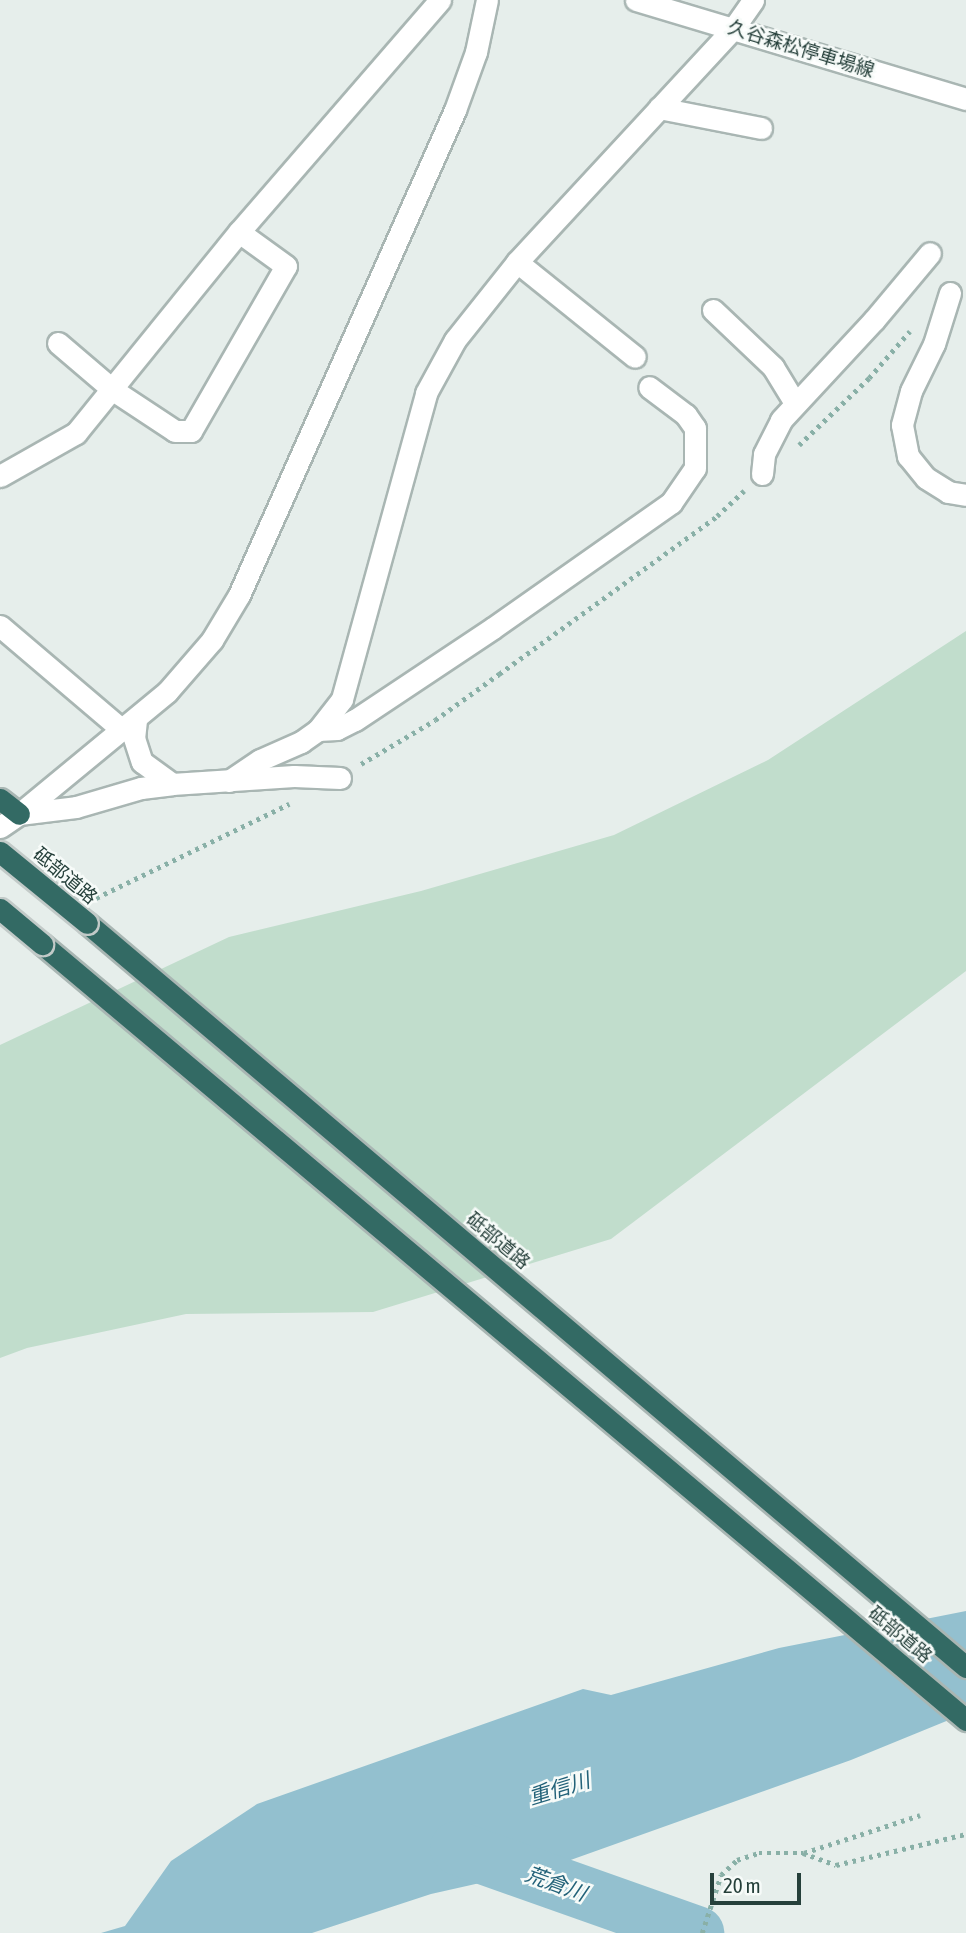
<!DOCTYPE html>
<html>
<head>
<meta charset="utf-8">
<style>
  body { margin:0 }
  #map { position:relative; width:966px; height:1933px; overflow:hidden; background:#e6eeeb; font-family:"Asap Condensed","Noto Sans JP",sans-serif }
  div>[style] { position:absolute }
  .green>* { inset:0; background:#c1ddcc }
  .water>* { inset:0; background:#93c0cf }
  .river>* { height:54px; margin:-27px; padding:0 27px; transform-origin:27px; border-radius:27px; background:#93c0cf }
  .path>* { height:4.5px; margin-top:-2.25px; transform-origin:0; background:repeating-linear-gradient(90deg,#89b0a7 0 3.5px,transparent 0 8.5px) }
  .roads { filter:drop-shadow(2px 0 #a9b6b3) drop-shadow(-2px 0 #a9b6b3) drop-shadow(0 2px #a9b6b3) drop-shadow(0 -2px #a9b6b3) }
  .street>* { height:21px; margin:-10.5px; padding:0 10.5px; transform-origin:10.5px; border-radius:10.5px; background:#fff }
  .secondary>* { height:21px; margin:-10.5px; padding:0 10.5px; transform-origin:10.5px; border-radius:10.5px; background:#fff }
  .highway>* { height:21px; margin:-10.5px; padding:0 10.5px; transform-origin:10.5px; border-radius:10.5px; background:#336a64 }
  .bridges { filter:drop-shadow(2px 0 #c2cac8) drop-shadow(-2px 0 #c2cac8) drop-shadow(0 2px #c2cac8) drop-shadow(0 -2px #c2cac8) }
  .highway-bridge>* { height:21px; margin:-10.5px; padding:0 10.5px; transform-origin:10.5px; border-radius:10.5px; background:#336a64 }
  span { translate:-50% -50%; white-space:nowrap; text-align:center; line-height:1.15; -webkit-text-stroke:5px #f7fbf9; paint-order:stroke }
  .street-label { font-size:19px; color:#26403b }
  .water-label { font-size:21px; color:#236279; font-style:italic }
  .scale { position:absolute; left:710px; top:1873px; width:91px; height:32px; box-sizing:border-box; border:4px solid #26403b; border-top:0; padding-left:9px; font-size:21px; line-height:24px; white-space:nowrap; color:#26403b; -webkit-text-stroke:5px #f7fbf9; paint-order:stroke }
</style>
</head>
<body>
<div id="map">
  <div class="green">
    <div style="clip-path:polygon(966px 631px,966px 971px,611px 1239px,373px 1312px,186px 1314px,27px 1348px,0 1358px,0 1045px,229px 937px,421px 891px,614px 835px,768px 760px)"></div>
  </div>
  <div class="water">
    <div style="clip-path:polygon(966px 1611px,966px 1713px,851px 1760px,551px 1867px,431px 1894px,312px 1933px,101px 1933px,125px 1926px,171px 1861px,257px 1804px,583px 1689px,611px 1695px,779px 1648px)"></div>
  </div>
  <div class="river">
    <div style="left:457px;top:1848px;width:255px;rotate:19.5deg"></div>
  </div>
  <div class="path">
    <div style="left:799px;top:445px;width:97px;rotate:-43.7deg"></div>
    <div style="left:869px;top:378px;width:62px;rotate:-48.9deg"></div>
    <div style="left:361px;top:764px;width:86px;rotate:-30.7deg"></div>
    <div style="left:435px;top:720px;width:79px;rotate:-35.7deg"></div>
    <div style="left:499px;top:674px;width:269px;rotate:-35.9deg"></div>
    <div style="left:717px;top:516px;width:37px;rotate:-43deg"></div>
    <div style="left:96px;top:898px;width:215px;rotate:-26deg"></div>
    <div style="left:804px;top:1853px;width:122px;rotate:-18.1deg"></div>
    <div style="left:702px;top:1933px;width:61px;rotate:-71.9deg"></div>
    <div style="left:721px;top:1875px;width:22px;rotate:-43deg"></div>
    <div style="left:737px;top:1860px;width:23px;rotate:-18deg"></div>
    <div style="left:759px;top:1853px;width:44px"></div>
    <div style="left:803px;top:1853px;width:35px;rotate:20deg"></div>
    <div style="left:836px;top:1865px;width:134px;rotate:-13.4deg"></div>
  </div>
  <div class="roads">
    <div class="street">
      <div style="left:659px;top:108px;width:104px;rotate:11.1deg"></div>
      <div style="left:517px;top:262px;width:151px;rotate:38.8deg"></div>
      <div style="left:950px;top:293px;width:53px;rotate:107.4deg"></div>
      <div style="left:934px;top:344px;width:52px;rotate:116.1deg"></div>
      <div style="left:911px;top:391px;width:35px;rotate:105deg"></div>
      <div style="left:902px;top:425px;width:32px;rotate:79deg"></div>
      <div style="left:908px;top:456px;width:28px;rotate:51deg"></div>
      <div style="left:926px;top:478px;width:26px;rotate:32deg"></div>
      <div style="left:948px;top:492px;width:18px;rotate:9deg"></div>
      <div style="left:713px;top:310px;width:83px;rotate:43.5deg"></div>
      <div style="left:773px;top:367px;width:42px;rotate:58.6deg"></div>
      <div style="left:58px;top:343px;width:72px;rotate:40.5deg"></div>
      <div style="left:113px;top:390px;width:74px;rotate:33.5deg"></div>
      <div style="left:175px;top:431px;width:16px"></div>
      <div style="left:191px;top:431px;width:190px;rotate:-60.1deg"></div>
      <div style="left:286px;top:266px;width:58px;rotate:-144.1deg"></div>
      <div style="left:762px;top:474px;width:20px;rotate:-84deg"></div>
      <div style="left:764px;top:454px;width:38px;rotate:-63deg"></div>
      <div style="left:781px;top:420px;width:137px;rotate:-47.1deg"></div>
      <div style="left:874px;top:320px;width:87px;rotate:-50.1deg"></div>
      <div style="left:0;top:476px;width:87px;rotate:-29.5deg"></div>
      <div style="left:76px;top:433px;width:259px;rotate:-51deg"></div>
      <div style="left:239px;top:232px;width:307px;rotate:-49.1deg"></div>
      <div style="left:0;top:626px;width:159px;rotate:40.4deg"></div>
      <div style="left:136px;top:720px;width:18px;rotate:96deg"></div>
      <div style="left:134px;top:738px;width:25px;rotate:72deg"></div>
      <div style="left:142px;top:762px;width:37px;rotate:36deg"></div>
      <div style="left:318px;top:730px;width:19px;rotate:-3deg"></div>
      <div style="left:337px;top:729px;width:20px;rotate:-27deg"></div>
      <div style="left:355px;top:720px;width:166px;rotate:-33.7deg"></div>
      <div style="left:493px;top:628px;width:218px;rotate:-35.1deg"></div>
      <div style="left:671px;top:503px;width:42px;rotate:-55.6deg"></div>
      <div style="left:695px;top:468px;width:40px;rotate:-90deg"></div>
      <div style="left:695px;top:428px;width:16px;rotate:-125deg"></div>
      <div style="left:686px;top:415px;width:46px;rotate:-142.9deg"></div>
      <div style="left:229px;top:781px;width:37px;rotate:-34deg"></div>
      <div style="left:260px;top:760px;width:45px;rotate:-23.7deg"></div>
      <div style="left:301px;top:742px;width:21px;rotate:-35deg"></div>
      <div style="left:318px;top:730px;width:39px;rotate:-52deg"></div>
      <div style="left:342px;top:699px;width:317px;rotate:-74.6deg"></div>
      <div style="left:426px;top:393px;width:60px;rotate:-61.3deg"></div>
      <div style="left:455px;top:340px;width:100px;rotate:-51.5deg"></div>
      <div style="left:517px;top:262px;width:318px;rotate:-47.2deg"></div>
      <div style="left:733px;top:29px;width:35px;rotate:-55deg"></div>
      <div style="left:19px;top:814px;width:192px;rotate:-39.5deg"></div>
      <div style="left:167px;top:692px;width:69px;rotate:-49.1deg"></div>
      <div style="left:212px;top:640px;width:52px;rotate:-59deg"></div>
      <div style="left:239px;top:595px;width:531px;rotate:-65.99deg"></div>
      <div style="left:455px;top:110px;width:62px;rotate:-70.1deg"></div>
      <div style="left:476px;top:52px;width:53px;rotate:-78.1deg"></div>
      <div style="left:0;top:827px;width:23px;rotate:-34deg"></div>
      <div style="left:19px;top:814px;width:57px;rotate:-7deg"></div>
      <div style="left:76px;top:807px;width:68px;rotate:-16.3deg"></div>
      <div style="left:141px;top:788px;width:31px;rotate:-7deg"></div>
      <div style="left:172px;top:784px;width:122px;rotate:-3.8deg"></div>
      <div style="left:294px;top:776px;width:46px;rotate:2.5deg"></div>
    </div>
    <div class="secondary">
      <div style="left:636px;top:0;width:345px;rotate:16.7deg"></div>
    </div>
    <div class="highway">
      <div style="left:0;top:799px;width:24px;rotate:38deg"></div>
      <div style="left:87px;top:923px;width:1152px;rotate:40.25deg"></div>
      <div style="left:42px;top:944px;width:1207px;rotate:40.02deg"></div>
    </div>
  </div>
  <div class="bridges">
    <div class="highway-bridge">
      <div style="left:0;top:852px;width:112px;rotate:39.2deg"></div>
      <div style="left:0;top:909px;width:55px;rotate:39.8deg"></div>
    </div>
  </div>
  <div class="street-label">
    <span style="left:801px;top:49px;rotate:17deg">久谷森松停車場線</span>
    <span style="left:65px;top:876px;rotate:40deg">砥部道路</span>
    <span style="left:498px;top:1241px;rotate:40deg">砥部道路</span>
    <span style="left:900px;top:1635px;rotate:40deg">砥部道路</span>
  </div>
  <div class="water-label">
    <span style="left:559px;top:1788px;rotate:-17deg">重信川</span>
    <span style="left:556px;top:1883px;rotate:20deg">荒倉川</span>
  </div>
  <div class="scale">20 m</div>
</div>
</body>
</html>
